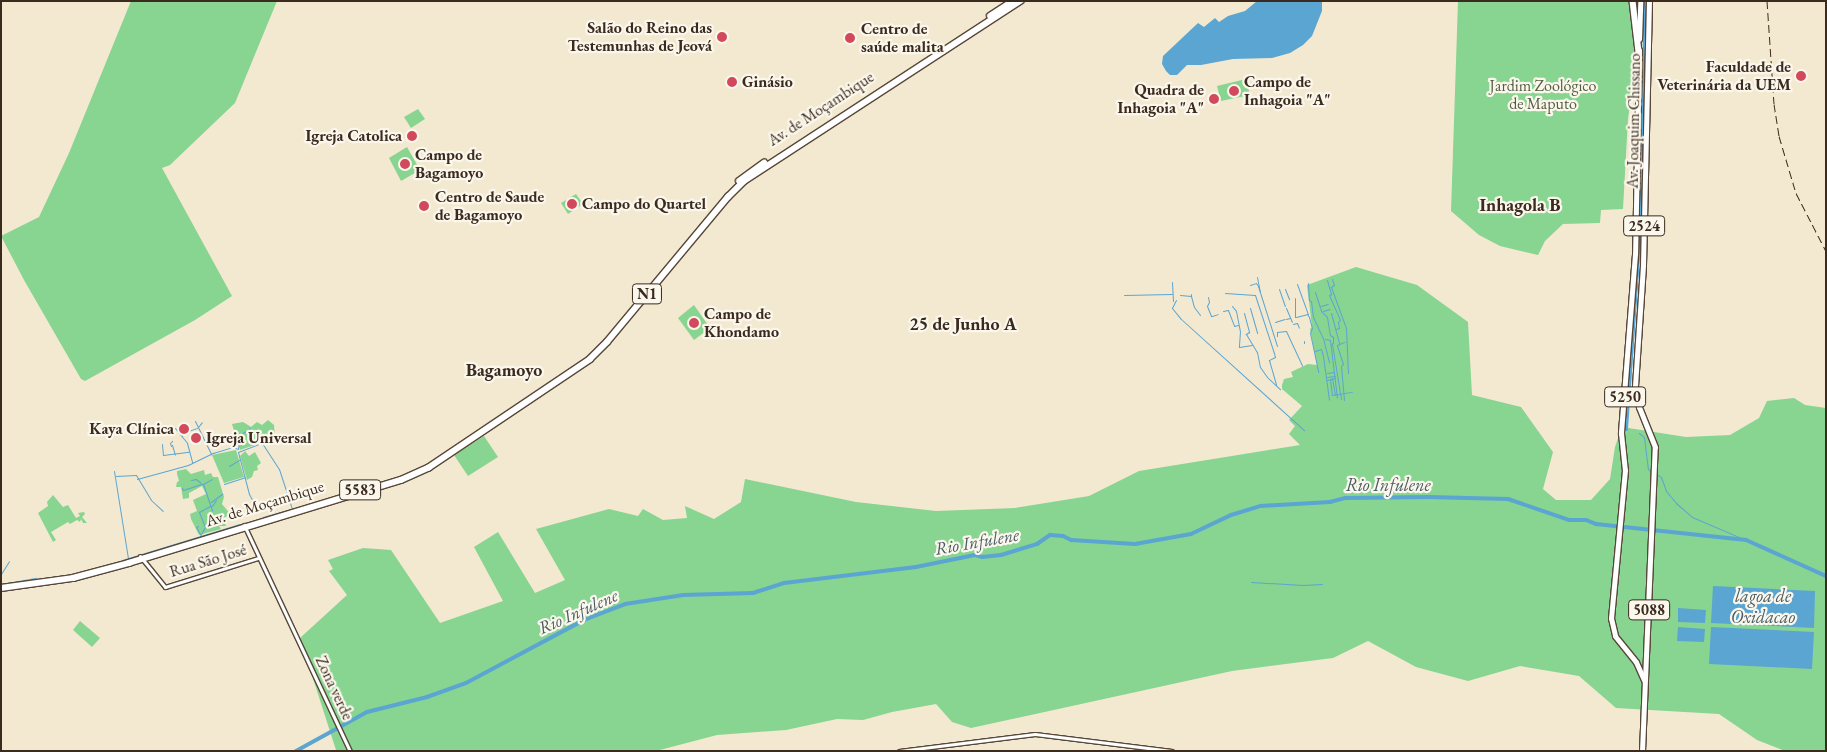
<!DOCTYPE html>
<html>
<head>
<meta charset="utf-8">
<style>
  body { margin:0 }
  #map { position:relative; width:1827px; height:752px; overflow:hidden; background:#f3e9d0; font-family:"EB Garamond",serif }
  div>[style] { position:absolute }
  .green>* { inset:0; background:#88d491 }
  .water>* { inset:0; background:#5ba5d2 }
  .stream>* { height:1px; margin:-0.5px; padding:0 0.5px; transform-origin:0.5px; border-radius:0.5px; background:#5ba5d2 }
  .river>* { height:4px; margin:-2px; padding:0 2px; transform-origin:2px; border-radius:2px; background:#5ba5d2 }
  .roads { filter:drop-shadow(1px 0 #574739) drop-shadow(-1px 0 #574739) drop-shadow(0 1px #574739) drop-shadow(0 -1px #574739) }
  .tertiary>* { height:3px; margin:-1.5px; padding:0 1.5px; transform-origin:1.5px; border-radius:1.5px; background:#fff }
  .primary>* { height:5px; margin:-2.5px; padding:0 2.5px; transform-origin:2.5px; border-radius:2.5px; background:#fff }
  .trunk>* { height:5.5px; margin:-2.75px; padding:0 2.75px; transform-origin:2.75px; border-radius:2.75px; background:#fff }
  .rail>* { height:1px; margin-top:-0.5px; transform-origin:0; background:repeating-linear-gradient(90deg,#3b2a1e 0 8px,transparent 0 12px) }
  .dots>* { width:14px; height:14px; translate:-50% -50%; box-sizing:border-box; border:2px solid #fbf7ec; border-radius:50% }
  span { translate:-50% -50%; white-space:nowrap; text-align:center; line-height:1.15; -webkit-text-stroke:4.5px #fbf7ec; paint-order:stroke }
  .shield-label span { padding:1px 4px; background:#fbf7ec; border:1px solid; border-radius:4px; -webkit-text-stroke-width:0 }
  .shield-label { font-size:15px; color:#3b2a1e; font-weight:700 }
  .poi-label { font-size:16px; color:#3b2a1e; font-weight:700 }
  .right { translate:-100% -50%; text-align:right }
  .left { translate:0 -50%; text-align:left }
  .park-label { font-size:16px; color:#525d40 }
  .street-label { font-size:16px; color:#3b2a1e }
  .neighbourhood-label { font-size:18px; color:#3b2a1e; font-weight:700 }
  .water-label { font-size:18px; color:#485b66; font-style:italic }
  .frame { position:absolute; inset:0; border:2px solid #3b2a1e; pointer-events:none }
</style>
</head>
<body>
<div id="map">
  <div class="green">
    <div style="clip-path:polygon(131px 1px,277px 1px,235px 103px,170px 165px,162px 168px,232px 296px,195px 320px,85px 381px,81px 379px,24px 280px,1px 236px,39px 217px,69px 153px)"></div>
    <div style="clip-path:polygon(1458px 1px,1630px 1px,1636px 62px,1628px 119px,1623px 209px,1601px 210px,1600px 223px,1563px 224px,1545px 241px,1538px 255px,1500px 246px,1479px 235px,1451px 211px)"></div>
    <div style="clip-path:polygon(1246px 79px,1250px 95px,1211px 103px,1209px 98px,1218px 95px,1220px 98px,1217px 86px)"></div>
    <div style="clip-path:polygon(418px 109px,425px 119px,411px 128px,404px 117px)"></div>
    <div style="clip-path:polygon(407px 147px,420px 170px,401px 181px,389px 158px)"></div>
    <div style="clip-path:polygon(576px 194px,583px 204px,568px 214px,561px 203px)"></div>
    <div style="clip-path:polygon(1356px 267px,1417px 285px,1468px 322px,1472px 395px,1521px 407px,1553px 452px,1543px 489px,1556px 500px,1591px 500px,1610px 479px,1615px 447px,1622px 427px,1686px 437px,1730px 435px,1759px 418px,1767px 401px,1794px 398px,1805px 405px,1826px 408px,1826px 751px,1785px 751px,1757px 740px,1719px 714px,1616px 708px,1579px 676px,1520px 666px,1468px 681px,1416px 667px,1368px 641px,1333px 658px,1232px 671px,971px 728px,952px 722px,936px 704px,892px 712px,863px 720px,837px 719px,786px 730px,717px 735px,656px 751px,336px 750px,300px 638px,347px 595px,329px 571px,333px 569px,328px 560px,363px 548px,391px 550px,440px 623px,503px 601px,474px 547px,498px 532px,535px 593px,565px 580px,536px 529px,609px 509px,638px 516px,643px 509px,663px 520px,687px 518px,685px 506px,714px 519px,741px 502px,745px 479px,856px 502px,936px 511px,1015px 508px,1089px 496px,1139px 471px,1300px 445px,1289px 434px,1295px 426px,1289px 420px,1302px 406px,1282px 389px,1282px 385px,1284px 379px,1293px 377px,1291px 372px,1308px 364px,1317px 365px,1310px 329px,1312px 327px,1307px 285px)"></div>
    <div style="clip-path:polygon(694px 305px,710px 328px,694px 340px,678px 318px)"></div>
    <div style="clip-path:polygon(268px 420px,274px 425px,275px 438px,240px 450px,232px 424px,243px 422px,251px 427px,257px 422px,262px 425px)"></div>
    <div style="clip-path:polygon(484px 436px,498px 457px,468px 476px,454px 455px)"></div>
    <div style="clip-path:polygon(236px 450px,244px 477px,224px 483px,212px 455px)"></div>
    <div style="clip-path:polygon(245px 451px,249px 456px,255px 452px,261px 463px,257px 466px,258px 470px,254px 471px,252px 477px,247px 480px,240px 456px)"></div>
    <div style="clip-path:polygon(186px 469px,191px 474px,204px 470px,205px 475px,211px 473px,213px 477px,218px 477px,224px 497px,222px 504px,231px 515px,223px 518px,226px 526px,219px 526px,221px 529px,199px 535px,191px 519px,190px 514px,197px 511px,193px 500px,206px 494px,202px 486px,189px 493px,189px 498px,183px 499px,181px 487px,176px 487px,177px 482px,179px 481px,177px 474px,177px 471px)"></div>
    <div style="clip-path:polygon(53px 495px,63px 507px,68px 505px,76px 518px,80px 516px,78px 513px,84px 512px,85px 514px,82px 517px,87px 523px,83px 523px,81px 519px,80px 522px,77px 520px,70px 524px,68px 522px,51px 532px,56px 540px,53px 542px,38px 513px,48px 506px,47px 502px)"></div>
    <div style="clip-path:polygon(80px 621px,100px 638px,92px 647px,73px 630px)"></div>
  </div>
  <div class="water">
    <div style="clip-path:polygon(1257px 1px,1322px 1px,1322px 11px,1312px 36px,1303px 45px,1290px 53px,1272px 58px,1233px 59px,1201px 65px,1187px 65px,1177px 75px,1170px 75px,1166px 71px,1162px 64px,1163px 56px,1198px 23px,1204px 27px,1215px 18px,1219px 22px,1228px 16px,1245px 11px)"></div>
    <div style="clip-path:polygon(1713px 586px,1815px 591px,1814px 628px,1711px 623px)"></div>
    <div style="clip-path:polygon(1678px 608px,1706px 610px,1705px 623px,1678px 622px)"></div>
    <div style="clip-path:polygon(1678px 627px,1705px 629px,1704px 642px,1677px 641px)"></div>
    <div style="clip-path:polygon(1711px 627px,1814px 632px,1812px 669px,1709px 664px)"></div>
  </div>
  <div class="stream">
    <div style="left:1257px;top:277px;width:15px;rotate:79deg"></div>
    <div style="left:1332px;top:279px;width:6px;rotate:72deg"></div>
    <div style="left:1334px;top:285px;width:4px;rotate:146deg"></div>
    <div style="left:1331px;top:287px;width:44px;rotate:69.9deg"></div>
    <div style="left:1346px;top:328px;width:45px;rotate:87.5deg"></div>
    <div style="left:1327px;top:280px;width:15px;rotate:74deg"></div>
    <div style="left:1331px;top:294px;width:2px;rotate:153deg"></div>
    <div style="left:1329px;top:295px;width:27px;rotate:66deg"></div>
    <div style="left:1340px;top:320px;width:3px;rotate:135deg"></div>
    <div style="left:1338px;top:322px;width:6px;rotate:81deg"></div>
    <div style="left:1339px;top:328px;width:3px;rotate:162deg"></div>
    <div style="left:1172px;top:282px;width:19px;rotate:87deg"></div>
    <div style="left:1308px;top:283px;width:17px;rotate:87deg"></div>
    <div style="left:1309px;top:300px;width:2px;rotate:27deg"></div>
    <div style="left:1311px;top:301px;width:16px;rotate:83deg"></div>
    <div style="left:1313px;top:317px;width:23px;rotate:65deg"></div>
    <div style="left:1323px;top:338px;width:25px;rotate:76deg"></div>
    <div style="left:1297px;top:284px;width:32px;rotate:70deg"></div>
    <div style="left:1250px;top:285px;width:6px;rotate:-18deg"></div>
    <div style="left:1256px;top:283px;width:4px;rotate:56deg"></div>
    <div style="left:1258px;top:286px;width:63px;rotate:72.4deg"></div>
    <div style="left:1279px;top:289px;width:18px;rotate:71deg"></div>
    <div style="left:1285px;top:289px;width:11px;rotate:68deg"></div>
    <div style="left:1315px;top:292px;width:20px;rotate:72deg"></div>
    <div style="left:1321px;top:311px;width:8px;rotate:45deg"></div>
    <div style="left:1327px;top:317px;width:18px;rotate:81deg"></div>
    <div style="left:1330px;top:335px;width:4px;rotate:34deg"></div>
    <div style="left:1333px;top:337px;width:6px;rotate:90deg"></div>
    <div style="left:1333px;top:343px;width:2px;rotate:153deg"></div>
    <div style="left:1225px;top:293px;width:30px;rotate:4deg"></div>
    <div style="left:1255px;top:295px;width:61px;rotate:71.9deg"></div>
    <div style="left:1274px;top:353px;width:4px;rotate:76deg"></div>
    <div style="left:1275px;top:357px;width:7px;rotate:153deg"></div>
    <div style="left:1269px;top:360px;width:26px;rotate:74deg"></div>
    <div style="left:1124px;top:295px;width:48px;rotate:-1.2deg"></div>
    <div style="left:1180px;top:295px;width:11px;rotate:5deg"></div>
    <div style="left:1191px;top:296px;width:2px;rotate:-90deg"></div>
    <div style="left:1191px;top:296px;width:11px;rotate:75deg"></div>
    <div style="left:1194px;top:307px;width:10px;rotate:53deg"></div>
    <div style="left:1208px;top:297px;width:5px;rotate:79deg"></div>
    <div style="left:1209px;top:302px;width:4px;rotate:117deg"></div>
    <div style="left:1207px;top:306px;width:11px;rotate:68deg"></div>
    <div style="left:1295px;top:298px;width:19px;rotate:90deg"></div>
    <div style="left:1176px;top:300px;width:9px;rotate:117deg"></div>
    <div style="left:1172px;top:308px;width:14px;rotate:51deg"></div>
    <div style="left:1181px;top:319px;width:166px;rotate:42.1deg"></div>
    <div style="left:1232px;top:306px;width:6px;rotate:51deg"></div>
    <div style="left:1236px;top:311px;width:20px;rotate:79deg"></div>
    <div style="left:1240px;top:331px;width:16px;rotate:94deg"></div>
    <div style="left:1239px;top:347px;width:13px;rotate:-9deg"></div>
    <div style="left:1321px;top:306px;width:7px;rotate:-16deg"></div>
    <div style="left:1250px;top:308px;width:26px;rotate:74deg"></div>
    <div style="left:1286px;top:308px;width:15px;rotate:67deg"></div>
    <div style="left:1223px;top:311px;width:5px;rotate:-11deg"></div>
    <div style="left:1228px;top:310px;width:17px;rotate:69deg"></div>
    <div style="left:1234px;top:326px;width:4px;rotate:-14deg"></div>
    <div style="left:1323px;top:311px;width:7px;rotate:-16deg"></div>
    <div style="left:1244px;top:313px;width:20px;rotate:75deg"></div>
    <div style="left:1249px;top:332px;width:4px;rotate:146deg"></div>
    <div style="left:1246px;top:334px;width:21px;rotate:59deg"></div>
    <div style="left:1257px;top:352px;width:15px;rotate:79deg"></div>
    <div style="left:1260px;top:367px;width:12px;rotate:55deg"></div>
    <div style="left:1267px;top:377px;width:18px;rotate:43deg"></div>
    <div style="left:1331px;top:313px;width:31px;rotate:75deg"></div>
    <div style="left:1212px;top:316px;width:6px;rotate:-18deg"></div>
    <div style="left:1296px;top:317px;width:11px;rotate:-15deg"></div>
    <div style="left:1307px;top:314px;width:4px;rotate:56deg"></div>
    <div style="left:1309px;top:317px;width:11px;rotate:75deg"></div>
    <div style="left:1312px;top:328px;width:5px;rotate:112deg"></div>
    <div style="left:1310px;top:333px;width:40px;rotate:78deg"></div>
    <div style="left:1286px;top:319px;width:4px;rotate:-14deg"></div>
    <div style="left:1275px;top:322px;width:10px;rotate:-17deg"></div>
    <div style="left:1293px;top:324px;width:4px;rotate:-14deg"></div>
    <div style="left:1297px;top:323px;width:5px;rotate:68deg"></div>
    <div style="left:1277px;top:336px;width:4px;rotate:-90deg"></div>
    <div style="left:1277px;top:332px;width:9px;rotate:-6deg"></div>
    <div style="left:1286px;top:331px;width:38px;rotate:65deg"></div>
    <div style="left:1325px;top:339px;width:5px;rotate:11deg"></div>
    <div style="left:1330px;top:340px;width:58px;rotate:83.1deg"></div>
    <div style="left:1304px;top:341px;width:2px;rotate:90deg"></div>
    <div style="left:1332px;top:344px;width:56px;rotate:80.7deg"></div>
    <div style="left:1315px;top:351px;width:6px;rotate:-18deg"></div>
    <div style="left:1321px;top:349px;width:7px;rotate:74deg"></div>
    <div style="left:1323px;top:356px;width:44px;rotate:82.2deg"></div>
    <div style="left:1327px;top:373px;width:7px;rotate:-8deg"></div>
    <div style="left:1327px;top:377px;width:8px;rotate:-7deg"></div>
    <div style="left:1332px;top:378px;width:17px;rotate:80deg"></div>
    <div style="left:1330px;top:379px;width:16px;rotate:83deg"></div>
    <div style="left:1332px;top:395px;width:20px;rotate:-9deg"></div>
    <div style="left:1327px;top:380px;width:8px;rotate:-14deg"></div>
    <div style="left:1344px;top:400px;width:34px;rotate:-95deg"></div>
    <div style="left:1341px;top:366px;width:3px;rotate:-45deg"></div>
    <div style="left:1343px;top:364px;width:20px;rotate:-108deg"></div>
    <div style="left:1337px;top:345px;width:8px;rotate:-23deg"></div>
    <div style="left:195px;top:421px;width:37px;rotate:64deg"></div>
    <div style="left:198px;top:427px;width:6px;rotate:-51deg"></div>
    <div style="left:175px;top:428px;width:19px;rotate:51deg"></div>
    <div style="left:187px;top:443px;width:20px;rotate:75deg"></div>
    <div style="left:256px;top:429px;width:14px;rotate:65deg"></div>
    <div style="left:1639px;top:433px;width:6px;rotate:39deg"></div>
    <div style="left:1644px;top:437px;width:32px;rotate:83deg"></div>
    <div style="left:1648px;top:469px;width:4px;rotate:45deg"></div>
    <div style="left:182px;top:436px;width:3px;rotate:-72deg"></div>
    <div style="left:183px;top:433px;width:15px;rotate:-20deg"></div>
    <div style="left:262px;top:443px;width:31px;rotate:57deg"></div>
    <div style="left:279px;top:469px;width:42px;rotate:72deg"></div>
    <div style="left:162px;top:444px;width:11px;rotate:85deg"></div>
    <div style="left:163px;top:455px;width:26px;rotate:-7deg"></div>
    <div style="left:172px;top:445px;width:10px;rotate:73deg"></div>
    <div style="left:171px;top:446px;width:3px;rotate:-108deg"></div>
    <div style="left:170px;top:443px;width:3px;rotate:-45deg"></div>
    <div style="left:238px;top:449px;width:14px;rotate:-82deg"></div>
    <div style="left:240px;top:435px;width:12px;rotate:-35deg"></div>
    <div style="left:229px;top:466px;width:12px;rotate:-31deg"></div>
    <div style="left:114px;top:471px;width:88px;rotate:80.9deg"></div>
    <div style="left:1655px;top:473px;width:7px;rotate:34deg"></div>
    <div style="left:1661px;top:477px;width:15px;rotate:70deg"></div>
    <div style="left:1666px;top:491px;width:16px;rotate:50deg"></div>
    <div style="left:1676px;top:503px;width:21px;rotate:41deg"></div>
    <div style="left:1692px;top:517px;width:59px;rotate:23.1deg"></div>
    <div style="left:116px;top:476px;width:20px;rotate:-3deg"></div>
    <div style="left:136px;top:475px;width:29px;rotate:59deg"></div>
    <div style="left:151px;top:500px;width:16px;rotate:43deg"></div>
    <div style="left:137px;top:479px;width:53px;rotate:-15.4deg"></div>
    <div style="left:188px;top:465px;width:28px;rotate:-26deg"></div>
    <div style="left:213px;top:453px;width:21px;rotate:-17deg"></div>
    <div style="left:233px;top:447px;width:5px;rotate:22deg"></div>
    <div style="left:191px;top:480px;width:5px;rotate:-11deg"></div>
    <div style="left:196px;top:479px;width:6px;rotate:39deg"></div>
    <div style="left:203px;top:484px;width:28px;rotate:71deg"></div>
    <div style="left:203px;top:484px;width:10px;rotate:-29deg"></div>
    <div style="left:224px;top:484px;width:22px;rotate:-18deg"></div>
    <div style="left:182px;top:488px;width:2px;rotate:63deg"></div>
    <div style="left:183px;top:490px;width:20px;rotate:-18deg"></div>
    <div style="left:211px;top:502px;width:14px;rotate:-36deg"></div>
    <div style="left:212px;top:506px;width:7px;rotate:-56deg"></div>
    <div style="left:257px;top:509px;width:17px;rotate:-118deg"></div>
    <div style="left:249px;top:494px;width:43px;rotate:-104.7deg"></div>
    <div style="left:238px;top:452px;width:28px;rotate:-21deg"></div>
    <div style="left:263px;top:517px;width:55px;rotate:-15.8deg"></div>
    <div style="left:198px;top:526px;width:2px;rotate:153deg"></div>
    <div style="left:196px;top:527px;width:8px;rotate:60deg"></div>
    <div style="left:200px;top:536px;width:10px;rotate:-61deg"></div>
    <div style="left:205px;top:527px;width:16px;rotate:-112deg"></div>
    <div style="left:199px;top:512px;width:13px;rotate:-29deg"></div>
    <div style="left:122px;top:560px;width:123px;rotate:-17deg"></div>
    <div style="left:1px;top:574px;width:15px;rotate:-58deg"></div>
    <div style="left:1251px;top:582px;width:52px;rotate:3.3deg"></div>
    <div style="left:1303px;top:585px;width:19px;rotate:-3deg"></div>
    <div style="left:1px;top:584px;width:36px;rotate:-10deg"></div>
  </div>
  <div class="river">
    <div style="left:1626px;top:429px;width:171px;rotate:-86deg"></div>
    <div style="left:1638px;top:258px;width:257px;rotate:-88.2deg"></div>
    <div style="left:296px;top:751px;width:81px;rotate:-28.8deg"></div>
    <div style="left:367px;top:712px;width:62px;rotate:-14deg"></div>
    <div style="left:427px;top:697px;width:41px;rotate:-19.7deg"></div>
    <div style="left:466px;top:683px;width:134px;rotate:-28.1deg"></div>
    <div style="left:584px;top:620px;width:44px;rotate:-21.3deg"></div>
    <div style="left:625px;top:604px;width:59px;rotate:-8.8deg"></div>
    <div style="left:683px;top:595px;width:70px;rotate:-1.6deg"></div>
    <div style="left:753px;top:593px;width:33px;rotate:-18deg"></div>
    <div style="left:784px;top:583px;width:133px;rotate:-6.9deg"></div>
    <div style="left:916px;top:567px;width:60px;rotate:-11.5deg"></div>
    <div style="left:975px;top:555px;width:7px;rotate:16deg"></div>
    <div style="left:982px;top:557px;width:19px;rotate:-6deg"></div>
    <div style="left:1001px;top:555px;width:38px;rotate:-17deg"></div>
    <div style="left:1037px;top:544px;width:16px;rotate:-35deg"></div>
    <div style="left:1050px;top:535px;width:13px;rotate:4deg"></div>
    <div style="left:1063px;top:536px;width:9px;rotate:27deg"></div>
    <div style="left:1071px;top:540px;width:64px;rotate:3.6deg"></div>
    <div style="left:1135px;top:544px;width:57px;rotate:-10.1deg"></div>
    <div style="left:1191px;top:534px;width:44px;rotate:-25.4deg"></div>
    <div style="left:1231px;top:515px;width:31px;rotate:-17deg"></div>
    <div style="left:1261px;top:506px;width:69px;rotate:-3.3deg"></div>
    <div style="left:1330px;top:502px;width:16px;rotate:-15deg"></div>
    <div style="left:1345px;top:498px;width:83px;rotate:-0.7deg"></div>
    <div style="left:1428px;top:497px;width:80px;rotate:1.4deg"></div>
    <div style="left:1508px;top:499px;width:65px;rotate:19deg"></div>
    <div style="left:1569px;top:520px;width:17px"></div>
    <div style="left:1586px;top:520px;width:11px;rotate:22deg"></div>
    <div style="left:1596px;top:524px;width:151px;rotate:6.1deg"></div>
    <div style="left:1746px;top:540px;width:88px;rotate:24.2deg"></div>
  </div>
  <div class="roads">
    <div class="tertiary">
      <div style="left:244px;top:525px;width:250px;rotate:64.9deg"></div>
      <div style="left:140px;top:556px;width:40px;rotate:51deg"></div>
      <div style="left:165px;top:587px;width:97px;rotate:-17.3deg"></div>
      <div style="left:899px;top:751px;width:137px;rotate:-7.1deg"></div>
      <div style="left:1035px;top:734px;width:138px;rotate:7.1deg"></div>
    </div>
    <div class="primary">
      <div style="left:1639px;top:39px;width:38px;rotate:-88deg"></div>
      <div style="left:1639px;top:50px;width:204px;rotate:91.1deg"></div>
      <div style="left:1635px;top:254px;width:180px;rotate:94.5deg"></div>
      <div style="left:1621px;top:433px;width:37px;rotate:84deg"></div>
      <div style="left:1625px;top:470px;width:149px;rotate:95.4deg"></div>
      <div style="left:1611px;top:618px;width:18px;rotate:77deg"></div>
      <div style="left:1615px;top:636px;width:33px;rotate:51deg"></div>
      <div style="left:1636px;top:662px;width:20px;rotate:66deg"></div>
      <div style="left:1642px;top:751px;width:304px;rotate:-87.6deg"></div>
      <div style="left:1655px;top:447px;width:43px;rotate:-111.8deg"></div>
      <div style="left:1639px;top:407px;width:21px;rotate:-101deg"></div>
      <div style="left:1635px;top:386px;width:121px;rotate:-86.2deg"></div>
      <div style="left:1643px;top:265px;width:264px;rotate:-88.7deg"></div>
    </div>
    <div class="trunk">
      <div style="left:1633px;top:1px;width:51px;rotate:83.3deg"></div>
      <div style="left:990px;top:16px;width:27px;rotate:-33deg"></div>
      <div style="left:739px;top:181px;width:31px;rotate:-36deg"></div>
      <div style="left:1px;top:588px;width:73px;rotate:-7.9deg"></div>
      <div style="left:73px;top:578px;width:58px;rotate:-15deg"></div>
      <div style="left:129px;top:563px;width:284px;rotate:-17deg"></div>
      <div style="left:401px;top:480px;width:30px;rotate:-24deg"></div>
      <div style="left:428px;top:468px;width:195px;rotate:-33.9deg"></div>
      <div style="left:590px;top:359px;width:24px;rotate:-45deg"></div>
      <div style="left:607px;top:342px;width:189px;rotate:-50.2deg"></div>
      <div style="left:728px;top:197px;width:23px;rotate:-45deg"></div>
      <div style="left:744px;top:181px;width:330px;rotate:-33.1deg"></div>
    </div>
  </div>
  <div class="rail">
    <div style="left:1767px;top:1px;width:103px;rotate:86.1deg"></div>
    <div style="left:1774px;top:104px;width:32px;rotate:81deg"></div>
    <div style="left:1779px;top:136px;width:59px;rotate:73.4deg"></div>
    <div style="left:1796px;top:193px;width:65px;rotate:62.7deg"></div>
  </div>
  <div class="dots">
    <div style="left:722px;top:37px;background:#d1495b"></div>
    <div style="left:850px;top:38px;background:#d1495b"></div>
    <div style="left:1801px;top:76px;background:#d1495b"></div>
    <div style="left:732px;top:82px;background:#d1495b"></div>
    <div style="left:1234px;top:91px;background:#d1495b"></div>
    <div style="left:1214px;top:99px;background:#d1495b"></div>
    <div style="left:412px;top:136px;background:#d1495b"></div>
    <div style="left:405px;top:164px;background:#d1495b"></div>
    <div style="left:572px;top:204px;background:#d1495b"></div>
    <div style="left:424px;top:206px;background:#d1495b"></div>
    <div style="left:694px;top:323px;background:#d1495b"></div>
    <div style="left:184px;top:429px;background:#d1495b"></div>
    <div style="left:196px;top:438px;background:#d1495b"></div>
  </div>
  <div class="shield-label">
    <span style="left:1644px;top:226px">2524</span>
    <span style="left:647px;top:294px">N1</span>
    <span style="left:1625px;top:397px">5250</span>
    <span style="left:360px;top:490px">5583</span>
    <span style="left:1649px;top:610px">5088</span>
  </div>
  <div class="poi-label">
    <span class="right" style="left:712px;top:37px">Salão do Reino das<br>Testemunhas de Jeová</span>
    <span class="left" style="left:861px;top:38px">Centro de<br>saúde malita</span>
    <span class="right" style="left:1791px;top:76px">Faculdade de<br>Veterinária da UEM</span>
    <span class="left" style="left:742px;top:82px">Ginásio</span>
    <span class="left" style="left:1244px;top:91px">Campo de<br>Inhagoia "A"</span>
    <span class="right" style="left:1204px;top:99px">Quadra de<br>Inhagoia "A"</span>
    <span class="right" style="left:402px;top:136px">Igreja Catolica</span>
    <span class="left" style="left:415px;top:164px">Campo de<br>Bagamoyo</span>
    <span class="left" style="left:435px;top:206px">Centro de Saude<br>de Bagamoyo</span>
    <span class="left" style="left:582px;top:204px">Campo do Quartel</span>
    <span class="left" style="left:704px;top:323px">Campo de<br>Khondamo</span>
    <span class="right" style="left:174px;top:429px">Kaya Clínica</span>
    <span class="left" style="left:206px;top:438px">Igreja Universal</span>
  </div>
  <div class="park-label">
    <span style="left:1543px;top:95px">Jardim Zoológico<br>de Maputo</span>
  </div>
  <div class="street-label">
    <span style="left:821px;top:109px;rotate:-33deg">Av. de Moçambique</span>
    <span style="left:1634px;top:121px;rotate:-89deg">Av. Joaquim Chissano</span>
    <span style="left:265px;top:504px;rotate:-17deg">Av. de Moçambique</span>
    <span style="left:208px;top:561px;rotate:-17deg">Rua São José</span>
    <span style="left:334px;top:688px;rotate:65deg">Zona verde</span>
  </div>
  <div class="neighbourhood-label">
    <span style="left:1520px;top:205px">Inhagola B</span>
    <span style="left:963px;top:324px">25 de Junho A</span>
    <span style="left:504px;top:370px">Bagamoyo</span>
  </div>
  <div class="water-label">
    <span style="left:1388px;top:485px">Rio Infulene</span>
    <span style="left:977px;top:542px;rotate:-10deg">Rio Infulene</span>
    <span style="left:1763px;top:607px">lagoa de<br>Oxidacao</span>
    <span style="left:578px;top:612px;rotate:-24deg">Rio Infulene</span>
  </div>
  <div class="frame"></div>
</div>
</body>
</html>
